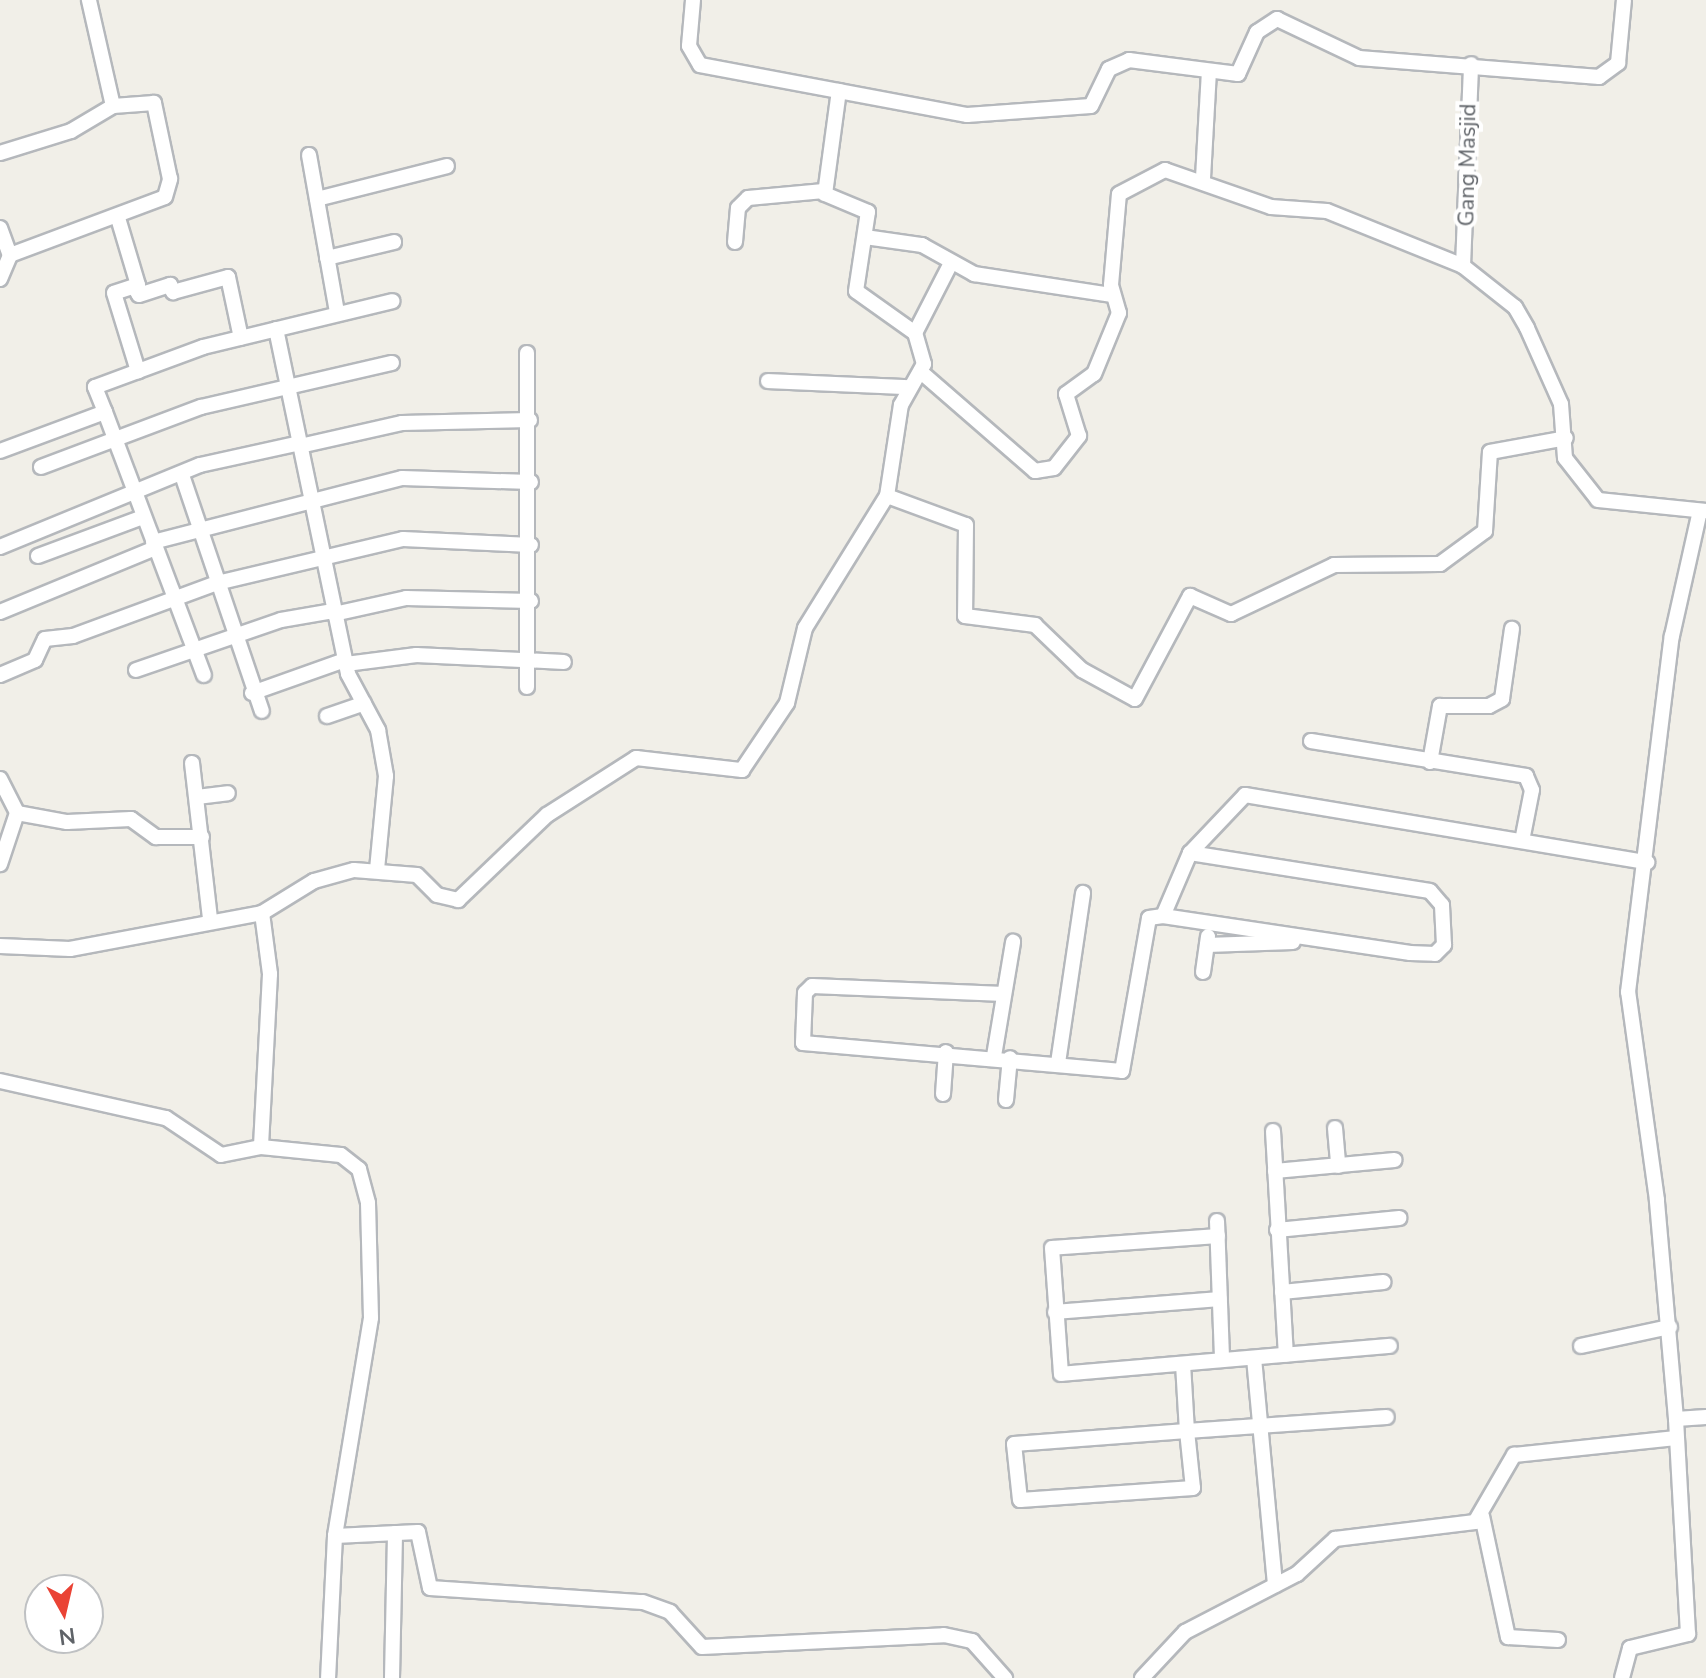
<!DOCTYPE html>
<html>
<head>
<meta charset="utf-8">
<style>
  body { margin:0 }
  #map { position:relative; width:1706px; height:1678px; overflow:hidden; background:#f1efe8; font-family:"Nunito Sans",sans-serif }
  div>[style] { position:absolute }
  .roads { filter:drop-shadow(2px 0 #b5b8bc) drop-shadow(-2px 0 #b5b8bc) drop-shadow(0 2px #b5b8bc) drop-shadow(0 -2px #b5b8bc) }
  .street>* { height:14px; margin:-7px; padding:0 7px; transform-origin:7px; border-radius:7px; background:#fff }
  span { translate:-50% -50%; white-space:nowrap; text-align:center; line-height:1.15; -webkit-text-stroke:8px #fff; paint-order:stroke }
  .street-label { font-size:22px; color:#5f6368 }
  .north { position:absolute; left:24px; top:1574px; width:80px; height:80px; box-sizing:border-box; background:#fff; border:2px solid #bfc1c3; border-radius:50%; rotate:172deg; font-size:22px; font-weight:700; line-height:32px; text-align:center; color:#5f6368 }
  .north::after { content:''; display:block; margin:auto; width:28px; height:36px; background:#ea4335; clip-path:polygon(50% 0,100% 100%,50% 72%,0 100%) }
</style>
</head>
<body>
<div id="map">
  <div class="roads">
    <div class="street">
      <div style="left:693px;top:0;width:46px;rotate:95deg"></div>
      <div style="left:689px;top:46px;width:22px;rotate:60deg"></div>
      <div style="left:700px;top:65px;width:272px;rotate:10.6deg"></div>
      <div style="left:967px;top:115px;width:124px;rotate:-4.2deg"></div>
      <div style="left:1091px;top:106px;width:41px;rotate:-64.1deg"></div>
      <div style="left:1109px;top:69px;width:22px;rotate:-24deg"></div>
      <div style="left:1129px;top:60px;width:110px;rotate:7.3deg"></div>
      <div style="left:1238px;top:74px;width:46px;rotate:-65.7deg"></div>
      <div style="left:1257px;top:32px;width:24px;rotate:-33deg"></div>
      <div style="left:1277px;top:19px;width:91px;rotate:25.4deg"></div>
      <div style="left:1359px;top:58px;width:241px;rotate:4.5deg"></div>
      <div style="left:1599px;top:77px;width:24px;rotate:-36deg"></div>
      <div style="left:1618px;top:63px;width:63px;rotate:-84.6deg"></div>
      <div style="left:0;top:153px;width:74px;rotate:-17.2deg"></div>
      <div style="left:71px;top:131px;width:49px;rotate:-30.8deg"></div>
      <div style="left:113px;top:106px;width:109px;rotate:-102.8deg"></div>
      <div style="left:309px;top:155px;width:159px;rotate:79.9deg"></div>
      <div style="left:1203px;top:178px;width:106px;rotate:-86.8deg"></div>
      <div style="left:317px;top:199px;width:134px;rotate:-14.2deg"></div>
      <div style="left:118px;top:218px;width:70px;rotate:73.4deg"></div>
      <div style="left:138px;top:285px;width:25px;rotate:162deg"></div>
      <div style="left:114px;top:293px;width:82px;rotate:72.9deg"></div>
      <div style="left:0;top:228px;width:29px;rotate:70deg"></div>
      <div style="left:865px;top:237px;width:58px;rotate:8deg"></div>
      <div style="left:922px;top:245px;width:60px;rotate:29.1deg"></div>
      <div style="left:974px;top:274px;width:140px;rotate:8.7deg"></div>
      <div style="left:735px;top:242px;width:34px;rotate:-85deg"></div>
      <div style="left:738px;top:208px;width:14px;rotate:-45deg"></div>
      <div style="left:748px;top:198px;width:76px;rotate:-5.3deg"></div>
      <div style="left:327px;top:258px;width:69px;rotate:-13.4deg"></div>
      <div style="left:1463px;top:266px;width:202px;rotate:-87.7deg"></div>
      <div style="left:0;top:279px;width:26px;rotate:-67deg"></div>
      <div style="left:10px;top:255px;width:165px;rotate:-20.5deg"></div>
      <div style="left:165px;top:197px;width:19px;rotate:-74deg"></div>
      <div style="left:170px;top:179px;width:78px;rotate:-101.9deg"></div>
      <div style="left:154px;top:103px;width:41px;rotate:175.8deg"></div>
      <div style="left:134px;top:287px;width:9px;rotate:58deg"></div>
      <div style="left:139px;top:295px;width:33px;rotate:-18deg"></div>
      <div style="left:170px;top:285px;width:8px;rotate:67deg"></div>
      <div style="left:173px;top:292px;width:57px;rotate:-15.3deg"></div>
      <div style="left:228px;top:277px;width:62px;rotate:78deg"></div>
      <div style="left:276px;top:329px;width:352px;rotate:78.2deg"></div>
      <div style="left:348px;top:674px;width:64px;rotate:61.8deg"></div>
      <div style="left:378px;top:730px;width:47px;rotate:80.1deg"></div>
      <div style="left:386px;top:776px;width:94px;rotate:95.5deg"></div>
      <div style="left:915px;top:333px;width:76px;rotate:-62.8deg"></div>
      <div style="left:527px;top:353px;width:334px;rotate:90deg"></div>
      <div style="left:921px;top:372px;width:151px;rotate:41deg"></div>
      <div style="left:1035px;top:471px;width:19px;rotate:-9deg"></div>
      <div style="left:1054px;top:468px;width:41px;rotate:-52deg"></div>
      <div style="left:1079px;top:436px;width:44px;rotate:-107.2deg"></div>
      <div style="left:1066px;top:394px;width:34px;rotate:-36deg"></div>
      <div style="left:1094px;top:374px;width:66px;rotate:-67.7deg"></div>
      <div style="left:1119px;top:313px;width:29px;rotate:-106deg"></div>
      <div style="left:1111px;top:285px;width:91px;rotate:-85deg"></div>
      <div style="left:1119px;top:194px;width:52px;rotate:-27.6deg"></div>
      <div style="left:1165px;top:170px;width:112px;rotate:19.2deg"></div>
      <div style="left:1271px;top:207px;width:56px;rotate:4.1deg"></div>
      <div style="left:1327px;top:211px;width:147px;rotate:22deg"></div>
      <div style="left:1463px;top:266px;width:66px;rotate:38.3deg"></div>
      <div style="left:1515px;top:307px;width:24px;rotate:60deg"></div>
      <div style="left:1527px;top:328px;width:83px;rotate:65.9deg"></div>
      <div style="left:1561px;top:404px;width:54px;rotate:85.8deg"></div>
      <div style="left:1565px;top:458px;width:53px;rotate:51.8deg"></div>
      <div style="left:1598px;top:500px;width:109px;rotate:5.8deg"></div>
      <div style="left:768px;top:381px;width:140px;rotate:2.5deg"></div>
      <div style="left:105px;top:412px;width:281px;rotate:69.4deg"></div>
      <div style="left:300px;top:446px;width:105px;rotate:-12.7deg"></div>
      <div style="left:402px;top:423px;width:128px;rotate:-1.3deg"></div>
      <div style="left:0;top:451px;width:112px;rotate:-20.4deg"></div>
      <div style="left:105px;top:412px;width:27px;rotate:-112deg"></div>
      <div style="left:95px;top:387px;width:115px;rotate:-20.3deg"></div>
      <div style="left:203px;top:347px;width:195px;rotate:-13.6deg"></div>
      <div style="left:41px;top:467px;width:171px;rotate:-20.6deg"></div>
      <div style="left:201px;top:407px;width:196px;rotate:-13deg"></div>
      <div style="left:182px;top:475px;width:249px;rotate:71.3deg"></div>
      <div style="left:887px;top:496px;width:84px;rotate:20.2deg"></div>
      <div style="left:966px;top:525px;width:91px;rotate:90.6deg"></div>
      <div style="left:965px;top:616px;width:71px;rotate:7.3deg"></div>
      <div style="left:1035px;top:625px;width:65px;rotate:43.8deg"></div>
      <div style="left:1082px;top:670px;width:60px;rotate:28.7deg"></div>
      <div style="left:1135px;top:699px;width:117px;rotate:-61.9deg"></div>
      <div style="left:1190px;top:596px;width:45px;rotate:23.7deg"></div>
      <div style="left:1231px;top:614px;width:114px;rotate:-25.4deg"></div>
      <div style="left:1334px;top:565px;width:106px;rotate:-0.5deg"></div>
      <div style="left:1440px;top:564px;width:56px;rotate:-36.3deg"></div>
      <div style="left:1485px;top:531px;width:79px;rotate:-86.4deg"></div>
      <div style="left:1490px;top:452px;width:77px;rotate:-10.4deg"></div>
      <div style="left:153px;top:542px;width:257px;rotate:-14.4deg"></div>
      <div style="left:402px;top:478px;width:129px;rotate:1.8deg"></div>
      <div style="left:0;top:547px;width:216px;rotate:-22.3deg"></div>
      <div style="left:200px;top:465px;width:102px;rotate:-12.4deg"></div>
      <div style="left:38px;top:556px;width:112px;rotate:-20.4deg"></div>
      <div style="left:0;top:612px;width:168px;rotate:-22.4deg"></div>
      <div style="left:334px;top:614px;width:74px;rotate:-12.5deg"></div>
      <div style="left:406px;top:598px;width:125px;rotate:1.4deg"></div>
      <div style="left:346px;top:664px;width:71px;rotate:-7.3deg"></div>
      <div style="left:416px;top:655px;width:148px;rotate:2.7deg"></div>
      <div style="left:136px;top:670px;width:153px;rotate:-19deg"></div>
      <div style="left:281px;top:620px;width:53px;rotate:-9.8deg"></div>
      <div style="left:0;top:675px;width:38px;rotate:-23deg"></div>
      <div style="left:35px;top:660px;width:23px;rotate:-65deg"></div>
      <div style="left:45px;top:639px;width:28px;rotate:-6deg"></div>
      <div style="left:73px;top:636px;width:153px;rotate:-20.2deg"></div>
      <div style="left:217px;top:583px;width:191px;rotate:-13.3deg"></div>
      <div style="left:403px;top:539px;width:128px;rotate:2.7deg"></div>
      <div style="left:252px;top:693px;width:99px;rotate:-19.5deg"></div>
      <div style="left:327px;top:716px;width:39px;rotate:-19deg"></div>
      <div style="left:1311px;top:741px;width:218px;rotate:9.2deg"></div>
      <div style="left:1526px;top:776px;width:15px;rotate:67deg"></div>
      <div style="left:1532px;top:790px;width:52px;rotate:101.1deg"></div>
      <div style="left:1430px;top:762px;width:57px;rotate:-79.9deg"></div>
      <div style="left:1440px;top:706px;width:49px"></div>
      <div style="left:1489px;top:706px;width:15px;rotate:-28deg"></div>
      <div style="left:1502px;top:699px;width:71px;rotate:-81.9deg"></div>
      <div style="left:192px;top:763px;width:157px;rotate:83.4deg"></div>
      <div style="left:0;top:779px;width:38px;rotate:63deg"></div>
      <div style="left:17px;top:813px;width:54px;rotate:108.4deg"></div>
      <div style="left:197px;top:797px;width:31px;rotate:-7deg"></div>
      <div style="left:17px;top:813px;width:51px;rotate:10.2deg"></div>
      <div style="left:67px;top:822px;width:64px;rotate:-2.7deg"></div>
      <div style="left:131px;top:819px;width:31px;rotate:36deg"></div>
      <div style="left:156px;top:837px;width:46px"></div>
      <div style="left:262px;top:913px;width:62px;rotate:82.5deg"></div>
      <div style="left:270px;top:974px;width:173px;rotate:93deg"></div>
      <div style="left:261px;top:1147px;width:80px;rotate:5.7deg"></div>
      <div style="left:341px;top:1155px;width:23px;rotate:38deg"></div>
      <div style="left:359px;top:1169px;width:35px;rotate:75deg"></div>
      <div style="left:368px;top:1203px;width:115px;rotate:88.5deg"></div>
      <div style="left:371px;top:1318px;width:221px;rotate:99.4deg"></div>
      <div style="left:335px;top:1536px;width:142px;rotate:92.8deg"></div>
      <div style="left:1163px;top:916px;width:250px;rotate:8.5deg"></div>
      <div style="left:1410px;top:953px;width:25px;rotate:2deg"></div>
      <div style="left:1435px;top:954px;width:13px;rotate:-45deg"></div>
      <div style="left:1444px;top:945px;width:40px;rotate:-92.9deg"></div>
      <div style="left:1442px;top:905px;width:18px;rotate:-131deg"></div>
      <div style="left:1430px;top:891px;width:243px;rotate:-171deg"></div>
      <div style="left:1207px;top:945px;width:86px;rotate:-2deg"></div>
      <div style="left:0;top:946px;width:70px;rotate:2.5deg"></div>
      <div style="left:70px;top:949px;width:195px;rotate:-10.6deg"></div>
      <div style="left:262px;top:913px;width:61px;rotate:-31.6deg"></div>
      <div style="left:314px;top:881px;width:41px;rotate:-15.4deg"></div>
      <div style="left:354px;top:870px;width:63px;rotate:4.5deg"></div>
      <div style="left:417px;top:875px;width:28px;rotate:45deg"></div>
      <div style="left:437px;top:895px;width:22px;rotate:13deg"></div>
      <div style="left:458px;top:900px;width:123px;rotate:-43.7deg"></div>
      <div style="left:547px;top:815px;width:106px;rotate:-32.6deg"></div>
      <div style="left:636px;top:758px;width:107px;rotate:6.5deg"></div>
      <div style="left:742px;top:770px;width:81px;rotate:-56.1deg"></div>
      <div style="left:787px;top:703px;width:77px;rotate:-76.5deg"></div>
      <div style="left:805px;top:628px;width:155px;rotate:-58.2deg"></div>
      <div style="left:887px;top:496px;width:92px;rotate:-81.3deg"></div>
      <div style="left:901px;top:405px;width:47px;rotate:-60.7deg"></div>
      <div style="left:924px;top:364px;width:32px;rotate:-106deg"></div>
      <div style="left:915px;top:333px;width:72px;rotate:-144.6deg"></div>
      <div style="left:856px;top:291px;width:80px;rotate:-81.4deg"></div>
      <div style="left:868px;top:212px;width:47px;rotate:-157.3deg"></div>
      <div style="left:825px;top:194px;width:104px;rotate:-82.3deg"></div>
      <div style="left:1203px;top:972px;width:36px;rotate:-82deg"></div>
      <div style="left:1004px;top:994px;width:192px;rotate:-177.6deg"></div>
      <div style="left:812px;top:986px;width:10px;rotate:135deg"></div>
      <div style="left:805px;top:993px;width:50px;rotate:92.3deg"></div>
      <div style="left:803px;top:1043px;width:320px;rotate:5deg"></div>
      <div style="left:1122px;top:1071px;width:155px;rotate:-80deg"></div>
      <div style="left:1149px;top:918px;width:14px;rotate:-8deg"></div>
      <div style="left:1163px;top:916px;width:69px;rotate:-66.8deg"></div>
      <div style="left:1190px;top:853px;width:80px;rotate:-46.5deg"></div>
      <div style="left:1245px;top:795px;width:408px;rotate:9.5deg"></div>
      <div style="left:994px;top:1056px;width:116px;rotate:-80.5deg"></div>
      <div style="left:1058px;top:1063px;width:172px;rotate:-81.6deg"></div>
      <div style="left:0;top:1081px;width:170px;rotate:12.6deg"></div>
      <div style="left:166px;top:1118px;width:66px;rotate:33.9deg"></div>
      <div style="left:221px;top:1155px;width:41px;rotate:-11.3deg"></div>
      <div style="left:943px;top:1094px;width:42px;rotate:-85.9deg"></div>
      <div style="left:1006px;top:1100px;width:42px;rotate:-84.6deg"></div>
      <div style="left:1335px;top:1128px;width:38px;rotate:85deg"></div>
      <div style="left:1273px;top:1131px;width:224px;rotate:86.7deg"></div>
      <div style="left:1275px;top:1171px;width:120px;rotate:-5.3deg"></div>
      <div style="left:1217px;top:1221px;width:139px;rotate:87.9deg"></div>
      <div style="left:1277px;top:1230px;width:123px;rotate:-5.6deg"></div>
      <div style="left:1218px;top:1236px;width:166px;rotate:175.9deg"></div>
      <div style="left:1052px;top:1248px;width:126px;rotate:85.9deg"></div>
      <div style="left:1061px;top:1374px;width:330px;rotate:-4.9deg"></div>
      <div style="left:1282px;top:1292px;width:102px;rotate:-5.6deg"></div>
      <div style="left:1055px;top:1312px;width:165px;rotate:-4.5deg"></div>
      <div style="left:1581px;top:1346px;width:91px;rotate:-12.1deg"></div>
      <div style="left:1254px;top:1358px;width:228px;rotate:84.7deg"></div>
      <div style="left:1183px;top:1364px;width:67px;rotate:86.6deg"></div>
      <div style="left:1187px;top:1431px;width:57px;rotate:84deg"></div>
      <div style="left:1193px;top:1488px;width:173px;rotate:176deg"></div>
      <div style="left:1020px;top:1500px;width:56px;rotate:-96.1deg"></div>
      <div style="left:1014px;top:1444px;width:173px;rotate:-4.3deg"></div>
      <div style="left:1187px;top:1431px;width:71px;rotate:-4deg"></div>
      <div style="left:1258px;top:1426px;width:129px;rotate:-4deg"></div>
      <div style="left:1676px;top:1419px;width:220px;rotate:-95deg"></div>
      <div style="left:1657px;top:1200px;width:210px;rotate:-97.9deg"></div>
      <div style="left:1628px;top:992px;width:359px;rotate:-83deg"></div>
      <div style="left:1672px;top:636px;width:128px;rotate:-77.4deg"></div>
      <div style="left:1482px;top:1516px;width:124px;rotate:77.9deg"></div>
      <div style="left:1508px;top:1637px;width:50px;rotate:3.4deg"></div>
      <div style="left:335px;top:1536px;width:83px;rotate:-2.8deg"></div>
      <div style="left:418px;top:1532px;width:57px;rotate:77.9deg"></div>
      <div style="left:430px;top:1588px;width:213px;rotate:3.8deg"></div>
      <div style="left:643px;top:1602px;width:29px;rotate:20deg"></div>
      <div style="left:670px;top:1612px;width:47px;rotate:47.6deg"></div>
      <div style="left:702px;top:1647px;width:242px;rotate:-2.8deg"></div>
      <div style="left:944px;top:1635px;width:29px;rotate:12deg"></div>
      <div style="left:972px;top:1641px;width:50px;rotate:48.3deg"></div>
      <div style="left:392px;top:1678px;width:145px;rotate:-88.8deg"></div>
      <div style="left:1142px;top:1678px;width:63px;rotate:-46.9deg"></div>
      <div style="left:1185px;top:1632px;width:126px;rotate:-27.4deg"></div>
      <div style="left:1297px;top:1574px;width:52px;rotate:-42.6deg"></div>
      <div style="left:1335px;top:1539px;width:141px;rotate:-6.9deg"></div>
      <div style="left:1475px;top:1522px;width:78px;rotate:-59.8deg"></div>
      <div style="left:1514px;top:1455px;width:163px;rotate:-6deg"></div>
      <div style="left:1622px;top:1678px;width:31px;rotate:-75deg"></div>
      <div style="left:1630px;top:1648px;width:60px;rotate:-13.6deg"></div>
      <div style="left:1688px;top:1634px;width:215px;rotate:-93.2deg"></div>
      <div style="left:1676px;top:1419px;width:30px;rotate:-4deg"></div>
    </div>
  </div>
  <div class="street-label">
    <span style="left:1468px;top:165px;rotate:-89deg">Gang Masjid</span>
  </div>
  <div class="north">N</div>
</div>
</body>
</html>
